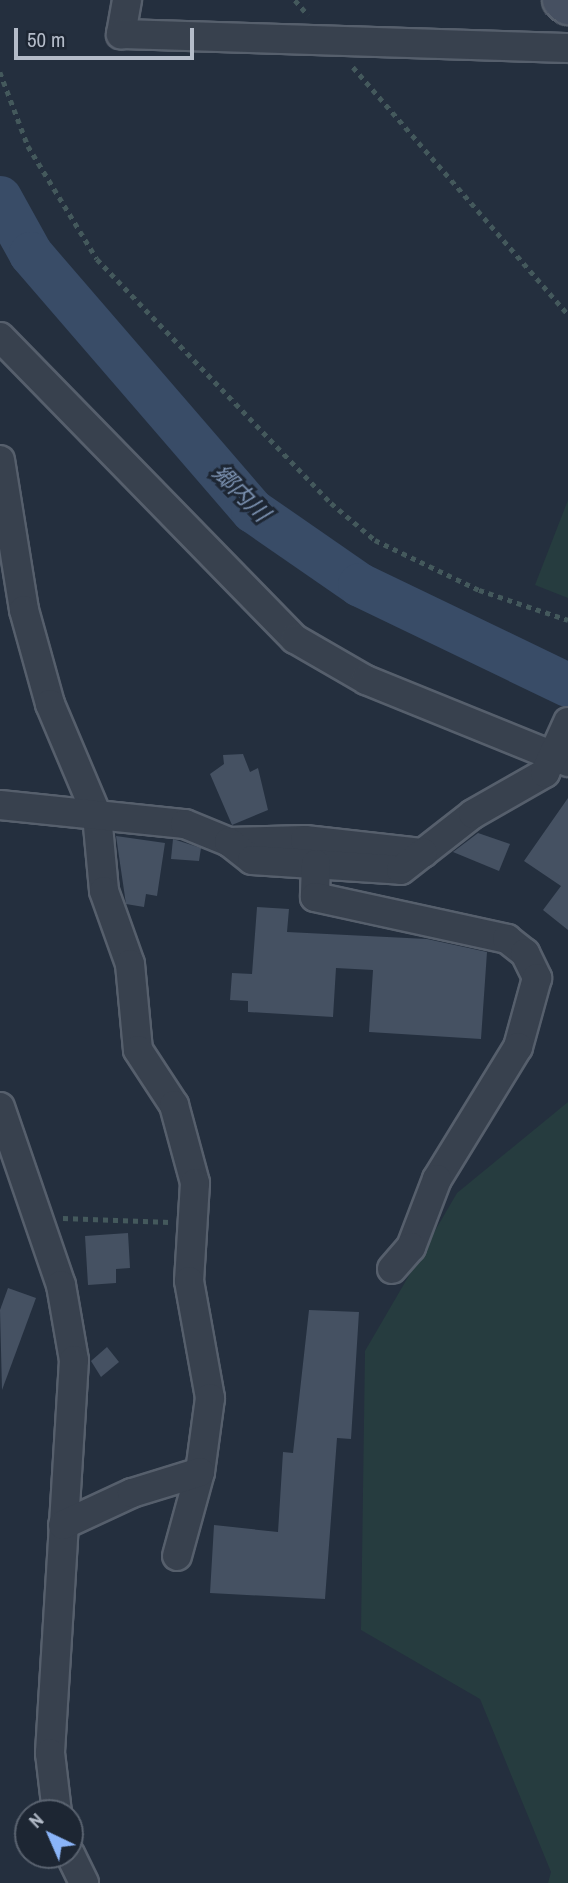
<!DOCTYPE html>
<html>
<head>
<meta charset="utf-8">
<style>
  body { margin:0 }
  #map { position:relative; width:568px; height:1883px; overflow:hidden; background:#242f3e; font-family:"Archivo Narrow","Noto Sans JP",sans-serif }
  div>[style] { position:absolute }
  .green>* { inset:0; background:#263c3f }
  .river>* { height:44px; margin:-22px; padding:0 22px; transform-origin:22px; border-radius:22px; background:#394c67 }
  .building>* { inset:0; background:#455162 }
  .path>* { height:4.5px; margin-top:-2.25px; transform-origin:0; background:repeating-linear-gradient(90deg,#44595c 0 5px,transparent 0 10px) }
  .roads { filter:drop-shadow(2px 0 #565f6c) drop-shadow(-2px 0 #565f6c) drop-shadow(0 2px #565f6c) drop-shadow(0 -2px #565f6c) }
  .street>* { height:28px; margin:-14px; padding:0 14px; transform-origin:14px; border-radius:14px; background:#38414e }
  .secondary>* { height:38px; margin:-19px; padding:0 19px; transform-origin:19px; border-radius:19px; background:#465061 }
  span { translate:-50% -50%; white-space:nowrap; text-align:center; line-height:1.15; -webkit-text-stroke:6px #1d2633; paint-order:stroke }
  .water-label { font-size:23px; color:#7c92b1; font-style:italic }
  .north { position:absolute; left:14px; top:1799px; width:70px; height:70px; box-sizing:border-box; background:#1d2633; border:2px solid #59626f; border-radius:50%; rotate:316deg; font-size:19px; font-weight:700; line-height:28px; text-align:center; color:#b4bcc9 }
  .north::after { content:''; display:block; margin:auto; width:24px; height:32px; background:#8ab4f8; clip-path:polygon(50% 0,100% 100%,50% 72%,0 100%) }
  .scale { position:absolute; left:14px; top:28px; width:180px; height:32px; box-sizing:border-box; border:4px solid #b4bcc9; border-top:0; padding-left:9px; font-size:21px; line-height:24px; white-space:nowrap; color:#b4bcc9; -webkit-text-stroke:5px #1d2633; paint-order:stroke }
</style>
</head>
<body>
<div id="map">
  <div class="green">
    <div style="clip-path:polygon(568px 500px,568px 598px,535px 585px)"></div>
    <div style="clip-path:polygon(568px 1102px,568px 1883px,548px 1883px,551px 1872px,480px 1699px,361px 1630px,365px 1351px,457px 1193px)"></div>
  </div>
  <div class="river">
    <div style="left:0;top:198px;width:64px;rotate:61deg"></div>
    <div style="left:31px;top:254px;width:340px;rotate:49.2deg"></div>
    <div style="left:253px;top:511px;width:130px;rotate:34.7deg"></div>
    <div style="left:360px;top:585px;width:231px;rotate:25.7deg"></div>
  </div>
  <div class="building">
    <div style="clip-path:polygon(243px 754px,250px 772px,258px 768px,268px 810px,232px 825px,210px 774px,224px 764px,223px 755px)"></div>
    <div style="clip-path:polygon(568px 798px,568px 930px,543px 910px,561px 886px,524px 861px)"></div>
    <div style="clip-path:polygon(478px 833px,510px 844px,499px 871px,453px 852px)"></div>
    <div style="clip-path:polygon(116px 836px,165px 843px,157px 896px,146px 894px,144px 907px,126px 904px)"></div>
    <div style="clip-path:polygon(173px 839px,201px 848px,199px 861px,171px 859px)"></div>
    <div style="clip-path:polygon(257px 907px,289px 909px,287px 932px,427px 939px,487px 952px,481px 1039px,369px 1032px,373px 970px,336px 968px,333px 1017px,248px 1012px,248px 1001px,230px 1000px,232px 973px,252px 974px)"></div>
    <div style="clip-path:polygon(128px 1233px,130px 1268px,116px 1269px,116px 1283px,88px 1285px,85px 1236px)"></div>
    <div style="clip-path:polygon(8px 1288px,36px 1298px,2px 1390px,0 1310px)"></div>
    <div style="clip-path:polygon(309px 1310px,359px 1312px,351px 1439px,337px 1438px,325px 1599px,210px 1593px,214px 1525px,278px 1532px,283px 1452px,293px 1453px)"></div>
    <div style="clip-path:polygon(107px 1347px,119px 1362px,101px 1377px,91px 1361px)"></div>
  </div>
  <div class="path">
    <div style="left:295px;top:0;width:20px;rotate:49deg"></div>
    <div style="left:353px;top:67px;width:327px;rotate:49deg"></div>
    <div style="left:0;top:72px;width:79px;rotate:69.3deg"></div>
    <div style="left:28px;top:146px;width:132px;rotate:58.6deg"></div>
    <div style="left:97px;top:259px;width:338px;rotate:46.2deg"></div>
    <div style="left:331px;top:503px;width:57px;rotate:40.1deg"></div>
    <div style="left:375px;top:540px;width:115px;rotate:25.7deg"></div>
    <div style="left:479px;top:590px;width:94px;rotate:18.6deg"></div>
    <div style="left:63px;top:1218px;width:107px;rotate:2.1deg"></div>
  </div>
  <div class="roads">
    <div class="street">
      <div style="left:127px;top:0;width:35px;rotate:100deg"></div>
      <div style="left:121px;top:34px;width:447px;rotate:1.8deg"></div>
      <div style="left:0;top:337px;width:422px;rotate:45.7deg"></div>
      <div style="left:295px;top:639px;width:82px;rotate:30deg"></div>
      <div style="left:366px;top:680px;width:218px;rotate:22.1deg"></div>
      <div style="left:0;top:460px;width:152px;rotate:80.9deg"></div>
      <div style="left:24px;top:610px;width:98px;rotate:74.5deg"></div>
      <div style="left:50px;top:704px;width:121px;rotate:67.1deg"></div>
      <div style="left:97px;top:815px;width:76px;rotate:84.7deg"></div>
      <div style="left:104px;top:891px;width:77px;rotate:70.4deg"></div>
      <div style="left:130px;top:964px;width:86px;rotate:84.7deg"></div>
      <div style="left:138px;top:1050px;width:66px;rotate:56.8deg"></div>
      <div style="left:174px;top:1105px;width:81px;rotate:74.9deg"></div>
      <div style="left:195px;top:1183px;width:98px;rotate:93.5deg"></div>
      <div style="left:189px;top:1281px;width:119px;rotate:79.8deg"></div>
      <div style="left:210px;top:1398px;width:75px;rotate:97.7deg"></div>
      <div style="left:200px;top:1472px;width:87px;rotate:105.3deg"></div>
      <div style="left:0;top:805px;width:186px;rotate:5.9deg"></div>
      <div style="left:185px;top:824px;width:48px;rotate:22.2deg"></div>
      <div style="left:229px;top:842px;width:76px;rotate:-1.5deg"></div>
      <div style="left:305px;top:840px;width:119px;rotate:6.3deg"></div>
      <div style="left:423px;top:853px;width:63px;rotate:-38deg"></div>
      <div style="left:473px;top:814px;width:83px;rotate:-29.7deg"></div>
      <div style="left:545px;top:773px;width:56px;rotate:-65.7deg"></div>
      <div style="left:229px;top:842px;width:29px;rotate:38deg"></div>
      <div style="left:252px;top:860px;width:149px;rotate:3.8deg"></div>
      <div style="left:401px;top:870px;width:28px;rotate:-38deg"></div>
      <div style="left:316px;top:864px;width:33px;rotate:92deg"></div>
      <div style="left:315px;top:897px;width:197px;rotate:12.3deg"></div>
      <div style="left:507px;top:939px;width:23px;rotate:38deg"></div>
      <div style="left:525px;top:953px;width:28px;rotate:64deg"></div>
      <div style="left:537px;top:978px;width:72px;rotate:105.4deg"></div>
      <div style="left:518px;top:1047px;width:155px;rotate:121.5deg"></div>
      <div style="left:437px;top:1179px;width:73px;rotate:110.9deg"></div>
      <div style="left:411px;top:1247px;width:29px;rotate:131deg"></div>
      <div style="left:0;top:1107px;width:188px;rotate:71.1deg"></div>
      <div style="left:61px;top:1285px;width:76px;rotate:80.2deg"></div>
      <div style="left:74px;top:1360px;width:394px;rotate:93.5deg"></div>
      <div style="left:50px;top:1753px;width:60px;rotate:83.3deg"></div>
      <div style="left:63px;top:1525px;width:76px;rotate:-24.9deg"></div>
      <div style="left:132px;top:1493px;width:71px;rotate:-17.2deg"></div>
      <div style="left:70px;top:1854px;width:32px;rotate:64deg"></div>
    </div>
    <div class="secondary">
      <div style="left:562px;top:0;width:8px;rotate:40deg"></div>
    </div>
  </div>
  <div class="water-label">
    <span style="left:241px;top:493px;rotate:45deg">郷内川</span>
  </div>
  <div class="north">N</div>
  <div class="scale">50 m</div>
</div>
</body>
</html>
